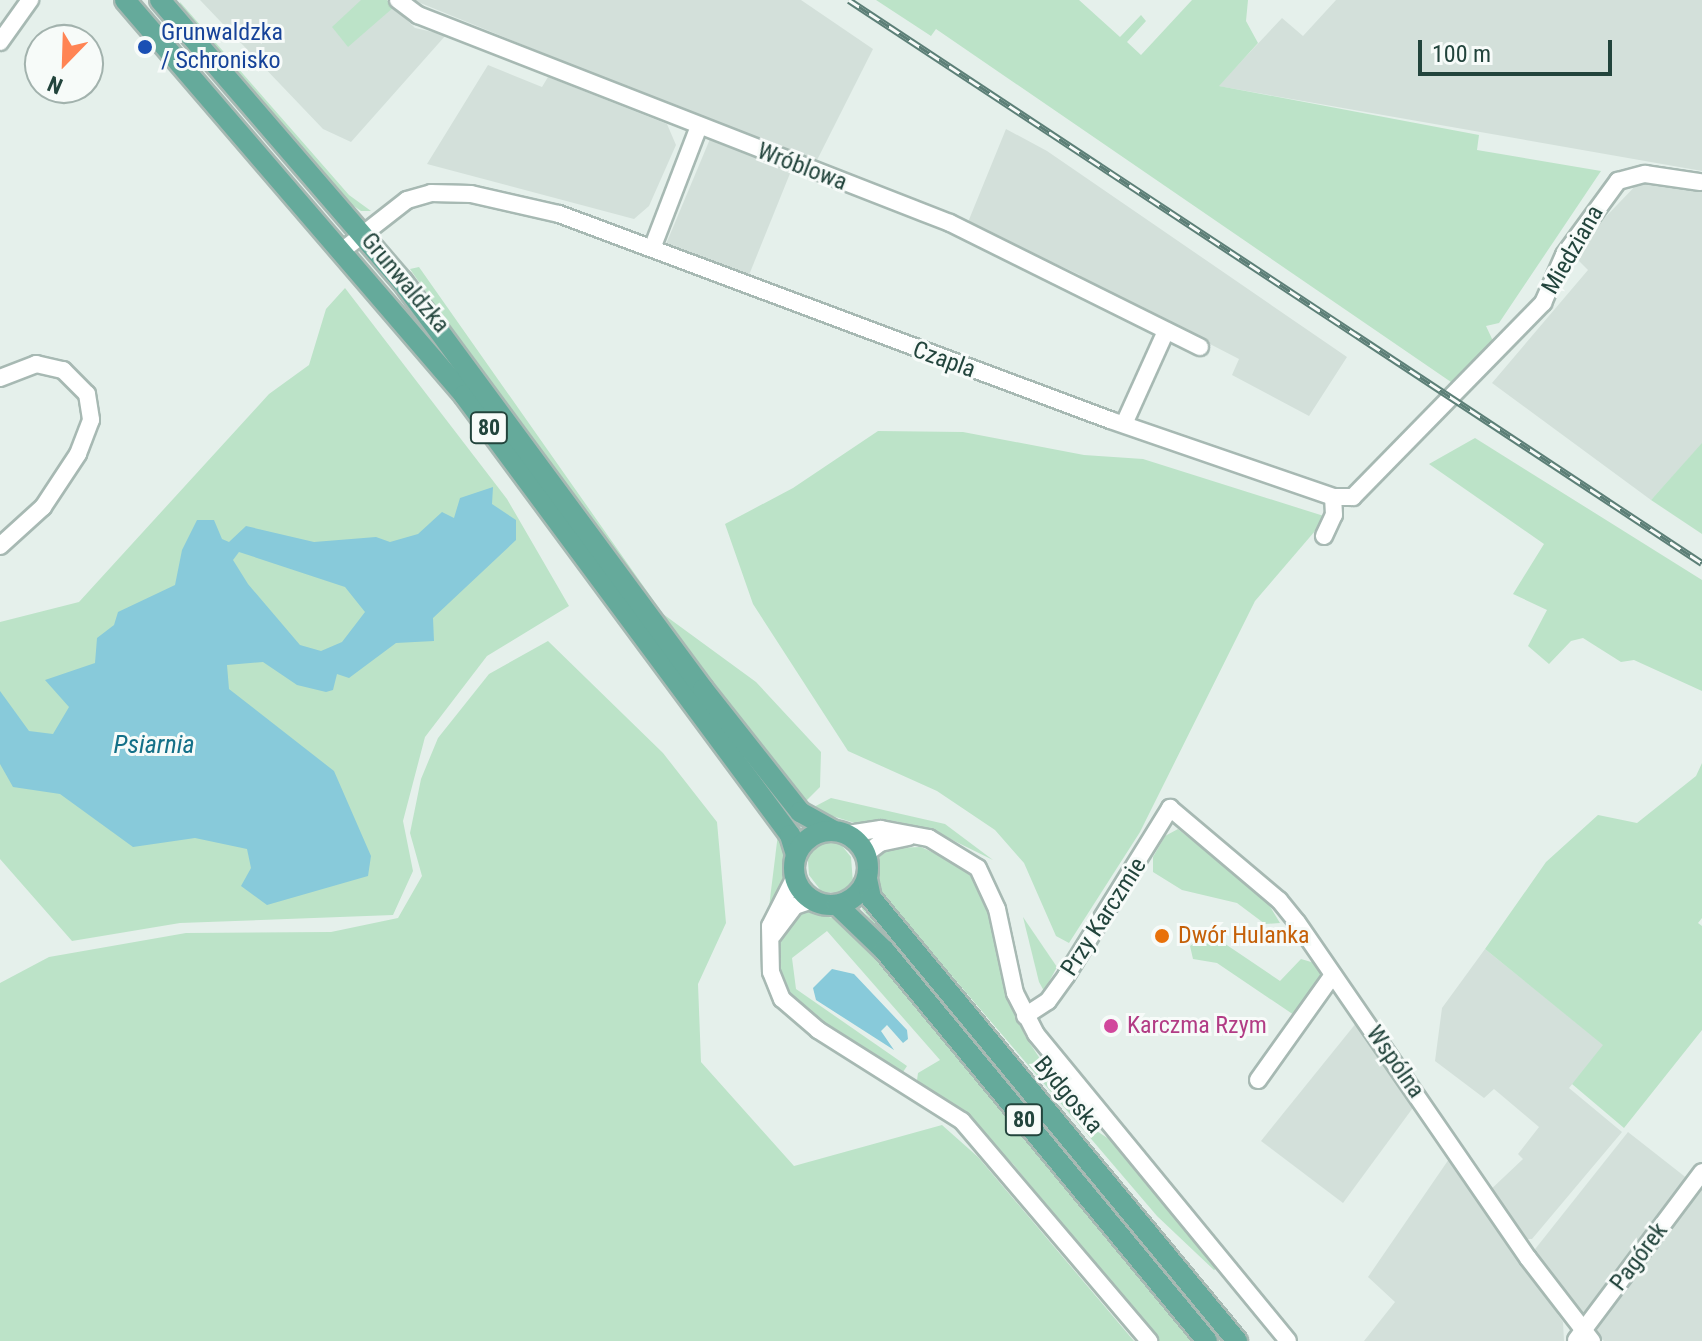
<!DOCTYPE html>
<html>
<head>
<meta charset="utf-8">
<style>
  body { margin:0 }
  #map { position:relative; width:1702px; height:1341px; overflow:hidden; background:#e5f0eb; font-family:"Roboto Condensed",sans-serif }
  div>[style] { position:absolute }
  .built>* { inset:0; background:#d3e0da }
  .green>* { inset:0; background:#bce3c8 }
  .water>* { inset:0; background:#88cada }
  .roads { filter:drop-shadow(2px 0 #a7b9b3) drop-shadow(-2px 0 #a7b9b3) drop-shadow(0 2px #a7b9b3) drop-shadow(0 -2px #a7b9b3) }
  .minor>* { height:16px; margin:-8px; padding:0 8px; transform-origin:8px; border-radius:8px; background:#fff }
  .major>* { height:20px; margin:-10px; padding:0 10px; transform-origin:10px; border-radius:10px; background:#65aa9b }
  .major>.ring { margin:-10px; padding:0; box-sizing:content-box; background:none; border:20px solid #65aa9b; border-radius:50% }
  .rail>* { height:7px; margin-top:-3.5px; transform-origin:0; background:repeating-linear-gradient(90deg,#f7fbf9 0 12px,#5c7f77 0 24px); box-sizing:border-box; border-block:2px solid #5c7f77 }
  .dots>* { width:22px; height:22px; translate:-50% -50%; box-sizing:border-box; border:4px solid #f7fbf9; border-radius:50% }
  span { translate:-50% -50%; white-space:nowrap; text-align:center; line-height:1.15; -webkit-text-stroke:6px #f7fbf9; paint-order:stroke }
  .shield-label span { padding:2px 6px; background:#f7fbf9; border:2px solid; border-radius:6px; -webkit-text-stroke-width:0 }
  .shield-label { font-size:22px; color:#22443c; font-weight:700 }
  .transit-label { font-size:24px; color:#164399 }
  .left { translate:0 -50%; text-align:left }
  .street-label { font-size:24px; color:#22443c }
  .food-label { font-size:24px; color:#c56008 }
  .hotel-label { font-size:24px; color:#b23c85 }
  .water-label { font-size:26px; color:#147088; font-style:italic }
  .north { position:absolute; left:24px; top:24px; width:80px; height:80px; box-sizing:border-box; background:#f7fbf9; border:2px solid #a2b2ad; border-radius:50%; rotate:203deg; font-size:22px; font-weight:700; line-height:32px; text-align:center; color:#22443c }
  .north::after { content:''; display:block; margin:auto; width:28px; height:36px; background:#ff8454; clip-path:polygon(50% 0,100% 100%,50% 72%,0 100%) }
  .scale { position:absolute; left:1418px; top:40px; width:194px; height:36px; box-sizing:border-box; border:4px solid #22443c; border-top:0; padding-left:10px; font-size:24px; line-height:28px; white-space:nowrap; color:#22443c; -webkit-text-stroke:6px #f7fbf9; paint-order:stroke }
</style>
</head>
<body>
<div id="map">
  <div class="built">
    <div style="clip-path:polygon(200px 0,387px 0,415px 28px,446px 35px,351px 142px,323px 129px)"></div>
    <div style="clip-path:polygon(413px 0,801px 0,873px 49px,815px 164px)"></div>
    <div style="clip-path:polygon(1336px 0,1702px 0,1702px 171px,1218px 86px,1282px 18px,1303px 36px)"></div>
    <div style="clip-path:polygon(488px 65px,542px 87px,548px 77px,667px 124px,676px 145px,649px 206px,634px 219px,427px 164px)"></div>
    <div style="clip-path:polygon(1006px 129px,1047px 151px,1347px 357px,1309px 416px,1232px 375px,1239px 359px,1111px 293px,1077px 282px,1080px 275px,1052px 262px,1048px 270px,966px 227px)"></div>
    <div style="clip-path:polygon(710px 139px,791px 171px,749px 275px,666px 244px)"></div>
    <div style="clip-path:polygon(1641px 180px,1702px 191px,1702px 444px,1651px 500px,1492px 383px,1588px 270px,1571px 253px)"></div>
    <div style="clip-path:polygon(1485px 949px,1604px 1045px,1569px 1088px,1622px 1132px,1532px 1239px,1518px 1239px,1486px 1194px,1523px 1159px,1518px 1154px,1539px 1127px,1494px 1089px,1484px 1098px,1435px 1061px,1442px 1008px)"></div>
    <div style="clip-path:polygon(1357px 1022px,1415px 1105px,1343px 1203px,1261px 1141px)"></div>
    <div style="clip-path:polygon(1628px 1132px,1693px 1183px,1582px 1333px,1528px 1258px)"></div>
    <div style="clip-path:polygon(1449px 1159px,1563px 1322px,1564px 1341px,1364px 1341px,1395px 1302px,1368px 1277px)"></div>
    <div style="clip-path:polygon(1702px 1185px,1702px 1341px,1604px 1341px,1591px 1331px)"></div>
  </div>
  <div class="green">
    <div style="clip-path:polygon(361px 0,387px 0,394px 7px,348px 47px,332px 27px)"></div>
    <div style="clip-path:polygon(876px 0,1079px 0,1120px 37px,1141px 15px,1146px 21px,1127px 42px,1141px 55px,1192px 0,1248px 0,1246px 21px,1258px 43px,1219px 86px,1479px 135px,1477px 150px,1601px 171px,1499px 323px,1486px 326px,1493px 341px,1451px 382px,936px 29px,931px 36px)"></div>
    <div style="clip-path:polygon(180px 2px,349px 195px,371px 211px,361px 211px,345px 200px,181px 13px)"></div>
    <div style="clip-path:polygon(419px 267px,663px 614px,756px 682px,821px 752px,820px 787px,804px 803px,500px 399px,410px 269px)"></div>
    <div style="clip-path:polygon(345px 288px,507px 499px,569px 606px,487px 656px,425px 737px,403px 821px,413px 871px,393px 915px,180px 923px,72px 941px,0 859px,0 622px,79px 602px,269px 394px,309px 365px,326px 309px)"></div>
    <div style="clip-path:polygon(878px 431px,963px 432px,1084px 455px,1143px 459px,1327px 517px,1255px 601px,1140px 832px,1069px 943px,1056px 936px,1024px 863px,995px 830px,937px 791px,848px 751px,753px 604px,725px 524px,793px 488px)"></div>
    <div style="clip-path:polygon(1475px 438px,1702px 580px,1702px 691px,1634px 660px,1621px 662px,1583px 638px,1571px 641px,1549px 664px,1528px 646px,1547px 610px,1513px 594px,1544px 544px,1429px 464px)"></div>
    <div style="clip-path:polygon(1702px 443px,1702px 534px,1651px 500px)"></div>
    <div style="clip-path:polygon(548px 641px,663px 753px,717px 822px,726px 923px,698px 984px,701px 1062px,794px 1166px,942px 1125px,978px 1157px,1134px 1341px,0 1341px,0 983px,49px 957px,186px 933px,331px 932px,398px 918px,422px 876px,410px 833px,421px 779px,438px 738px,489px 674px)"></div>
    <div style="clip-path:polygon(1702px 763px,1702px 918px,1698px 923px,1702px 926px,1702px 1030px,1624px 1128px,1572px 1084px,1603px 1045px,1485px 949px,1546px 862px,1598px 815px,1637px 823px,1696px 776px)"></div>
    <div style="clip-path:polygon(831px 798px,945px 824px,993px 860px,930px 829px,894px 821px,858px 824px,810px 809px)"></div>
    <div style="clip-path:polygon(1178px 829px,1266px 900px,1280px 923px,1265px 924px,1237px 903px,1182px 890px,1153px 872px,1153px 857px,1165px 836px)"></div>
    <div style="clip-path:polygon(778px 834px,786px 851px,785px 881px,768px 915px)"></div>
    <div style="clip-path:polygon(817px 840px,838px 841px,851px 857px,853px 883px,842px 893px,822px 892px,809px 875px,807px 848px)"></div>
    <div style="clip-path:polygon(921px 847px,962px 866px,982px 890px,1007px 992px,1025px 1036px,1066px 1098px,1092px 1128px,1120px 1146px,1219px 1267px,1214px 1270px,1157px 1216px,875px 886px,879px 857px,891px 848px)"></div>
    <div style="clip-path:polygon(864px 904px,1228px 1341px,1217px 1341px,862px 909px)"></div>
    <div style="clip-path:polygon(810px 912px,844px 921px,1194px 1341px,1158px 1341px,1013px 1164px,962px 1114px,917px 1080px,918px 1073px,940px 1060px,827px 931px,792px 958px,796px 989px,907px 1066px,903px 1072px,828px 1026px,794px 998px,780px 975px,777px 947px,800px 913px)"></div>
    <div style="clip-path:polygon(1023px 917px,1057px 967px,1044px 991px,1039px 982px)"></div>
    <div style="clip-path:polygon(1209px 933px,1280px 981px,1301px 959px,1318px 964px,1324px 978px,1294px 1015px,1217px 963px,1193px 959px,1190px 946px)"></div>
  </div>
  <div class="water">
    <div style="clip-path:polygon(evenodd,493px 487px,492px 504px,516px 520px,516px 540px,433px 618px,434px 641px,396px 643px,349px 678px,337px 674px,333px 690px,326px 692px,297px 685px,263px 662px,227px 665px,229px 689px,334px 771px,371px 856px,368px 876px,267px 905px,241px 886px,251px 868px,247px 849px,195px 838px,133px 847px,60px 794px,13px 787px,0 764px,0 691px,29px 731px,53px 734px,69px 707px,45px 680px,95px 663px,97px 638px,114px 625px,118px 612px,175px 585px,182px 550px,197px 520px,214px 520px,222px 539px,229px 542px,246px 526px,314px 542px,376px 537px,390px 542px,418px 534px,442px 512px,454px 518px,460px 498px,493px 487px,239px 552px,345px 587px,365px 612px,342px 642px,321px 651px,300px 645px,248px 584px,233px 560px,239px 552px)"></div>
    <div style="clip-path:polygon(832px 969px,854px 974px,907px 1030px,908px 1039px,903px 1043px,887px 1025px,881px 1031px,894px 1050px,816px 1000px,813px 988px)"></div>
  </div>
  <div class="roads">
    <div class="minor">
      <div style="left:398px;top:0;width:25px;rotate:37deg"></div>
      <div style="left:418px;top:15px;width:571px;rotate:21.35deg"></div>
      <div style="left:950px;top:223px;width:279px;rotate:26.4deg"></div>
      <div style="left:0;top:42px;width:52px;rotate:-54.5deg"></div>
      <div style="left:653px;top:246px;width:129px;rotate:-69deg"></div>
      <div style="left:343px;top:250px;width:81px;rotate:-38deg"></div>
      <div style="left:407px;top:200px;width:25px;rotate:-16deg"></div>
      <div style="left:431px;top:193px;width:40px;rotate:1.4deg"></div>
      <div style="left:471px;top:194px;width:90px;rotate:12.8deg"></div>
      <div style="left:559px;top:214px;width:588px;rotate:20.5deg"></div>
      <div style="left:1110px;top:420px;width:236px;rotate:19deg"></div>
      <div style="left:1333px;top:497px;width:20px"></div>
      <div style="left:1353px;top:497px;width:272px;rotate:-45.6deg"></div>
      <div style="left:1543px;top:303px;width:52px;rotate:-66.4deg"></div>
      <div style="left:1564px;top:255px;width:92px;rotate:-53.9deg"></div>
      <div style="left:1618px;top:181px;width:28px;rotate:-15deg"></div>
      <div style="left:1645px;top:174px;width:56px;rotate:8.3deg"></div>
      <div style="left:0;top:378px;width:39px;rotate:-21deg"></div>
      <div style="left:36px;top:364px;width:28px;rotate:13deg"></div>
      <div style="left:63px;top:370px;width:34px;rotate:45deg"></div>
      <div style="left:87px;top:394px;width:26px;rotate:81deg"></div>
      <div style="left:91px;top:420px;width:36px;rotate:111deg"></div>
      <div style="left:78px;top:454px;width:64px;rotate:123.4deg"></div>
      <div style="left:43px;top:507px;width:58px;rotate:137.8deg"></div>
      <div style="left:1124px;top:424px;width:102px;rotate:-65.7deg"></div>
      <div style="left:1324px;top:536px;width:23px;rotate:-65deg"></div>
      <div style="left:1334px;top:515px;width:18px;rotate:-93deg"></div>
      <div style="left:848px;top:834px;width:33px;rotate:-9deg"></div>
      <div style="left:881px;top:829px;width:49px;rotate:10.6deg"></div>
      <div style="left:929px;top:838px;width:57px;rotate:31.5deg"></div>
      <div style="left:978px;top:868px;width:45px;rotate:65.1deg"></div>
      <div style="left:997px;top:909px;width:86px;rotate:77.9deg"></div>
      <div style="left:1015px;top:993px;width:46px;rotate:62.9deg"></div>
      <div style="left:1036px;top:1034px;width:397px;rotate:50.6deg"></div>
      <div style="left:866px;top:854px;width:18px;rotate:-38deg"></div>
      <div style="left:880px;top:843px;width:29px;rotate:-12deg"></div>
      <div style="left:795px;top:877px;width:55px;rotate:117deg"></div>
      <div style="left:770px;top:926px;width:46px;rotate:88.8deg"></div>
      <div style="left:771px;top:972px;width:29px;rotate:68deg"></div>
      <div style="left:782px;top:999px;width:48px;rotate:40.7deg"></div>
      <div style="left:818px;top:1030px;width:170px;rotate:32.3deg"></div>
      <div style="left:962px;top:1121px;width:289px;rotate:49.6deg"></div>
      <div style="left:773px;top:935px;width:36px;rotate:-53deg"></div>
      <div style="left:795px;top:906px;width:18px;rotate:-19deg"></div>
      <div style="left:1025px;top:1016px;width:27px;rotate:-33deg"></div>
      <div style="left:1048px;top:1001px;width:31px;rotate:-54deg"></div>
      <div style="left:1066px;top:976px;width:198px;rotate:-58.2deg"></div>
      <div style="left:1170px;top:808px;width:143px;rotate:40.2deg"></div>
      <div style="left:1279px;top:900px;width:28px;rotate:51deg"></div>
      <div style="left:1297px;top:922px;width:408px;rotate:55.5deg"></div>
      <div style="left:1528px;top:1258px;width:105px;rotate:52.4deg"></div>
      <div style="left:1258px;top:1080px;width:129px;rotate:-54.5deg"></div>
      <div style="left:1576px;top:1340px;width:210px;rotate:-53.1deg"></div>
    </div>
    <div class="major">
      <div style="left:125px;top:0;width:521px;rotate:49.36deg"></div>
      <div style="left:464px;top:395px;width:548px;rotate:53.46deg"></div>
      <div style="left:790px;top:835px;width:21px;rotate:73deg"></div>
      <div style="left:160px;top:0;width:371px;rotate:49.3deg"></div>
      <div style="left:402px;top:281px;width:507px;rotate:53.58deg"></div>
      <div style="left:703px;top:689px;width:157px;rotate:51.7deg"></div>
      <div style="left:800px;top:812px;width:37px;rotate:29deg"></div>
      <div class="ring" style="left:794px;top:831px;width:54px;height:54px"></div>
      <div style="left:867px;top:879px;width:19px;rotate:78deg"></div>
      <div style="left:871px;top:898px;width:575px;rotate:50.44deg"></div>
      <div style="left:837px;top:905px;width:65px;rotate:43.8deg"></div>
      <div style="left:884px;top:950px;width:507px;rotate:50.44deg"></div>
    </div>
  </div>
  <div class="rail">
    <div style="left:849px;top:0;width:1022px;rotate:33.43deg"></div>
  </div>
  <div class="dots">
    <div style="left:145px;top:47px;background:#1a4fb4"></div>
    <div style="left:1162px;top:936px;background:#e8710a"></div>
    <div style="left:1111px;top:1026px;background:#d1479c"></div>
  </div>
  <div class="shield-label">
    <span style="left:489px;top:428px">80</span>
    <span style="left:1024px;top:1120px">80</span>
  </div>
  <div class="transit-label">
    <span class="left" style="left:161px;top:47px">Grunwaldzka<br>/ Schronisko</span>
  </div>
  <div class="street-label">
    <span style="left:802px;top:167px;rotate:21deg">Wróblowa</span>
    <span style="left:1573px;top:250px;rotate:-60deg">Miedziana</span>
    <span style="left:405px;top:283px;rotate:50deg">Grunwaldzka</span>
    <span style="left:944px;top:360px;rotate:20deg">Czapla</span>
    <span style="left:1104px;top:917px;rotate:-57deg">Przy Karczmie</span>
    <span style="left:1395px;top:1062px;rotate:55deg">Wspólna</span>
    <span style="left:1068px;top:1095px;rotate:50deg">Bydgoska</span>
    <span style="left:1639px;top:1257px;rotate:-53deg">Pagórek</span>
  </div>
  <div class="food-label">
    <span class="left" style="left:1178px;top:936px">Dwór Hulanka</span>
  </div>
  <div class="hotel-label">
    <span class="left" style="left:1127px;top:1026px">Karczma Rzym</span>
  </div>
  <div class="water-label">
    <span style="left:154px;top:745px">Psiarnia</span>
  </div>
  <div class="north">N</div>
  <div class="scale">100 m</div>
</div>
</body>
</html>
